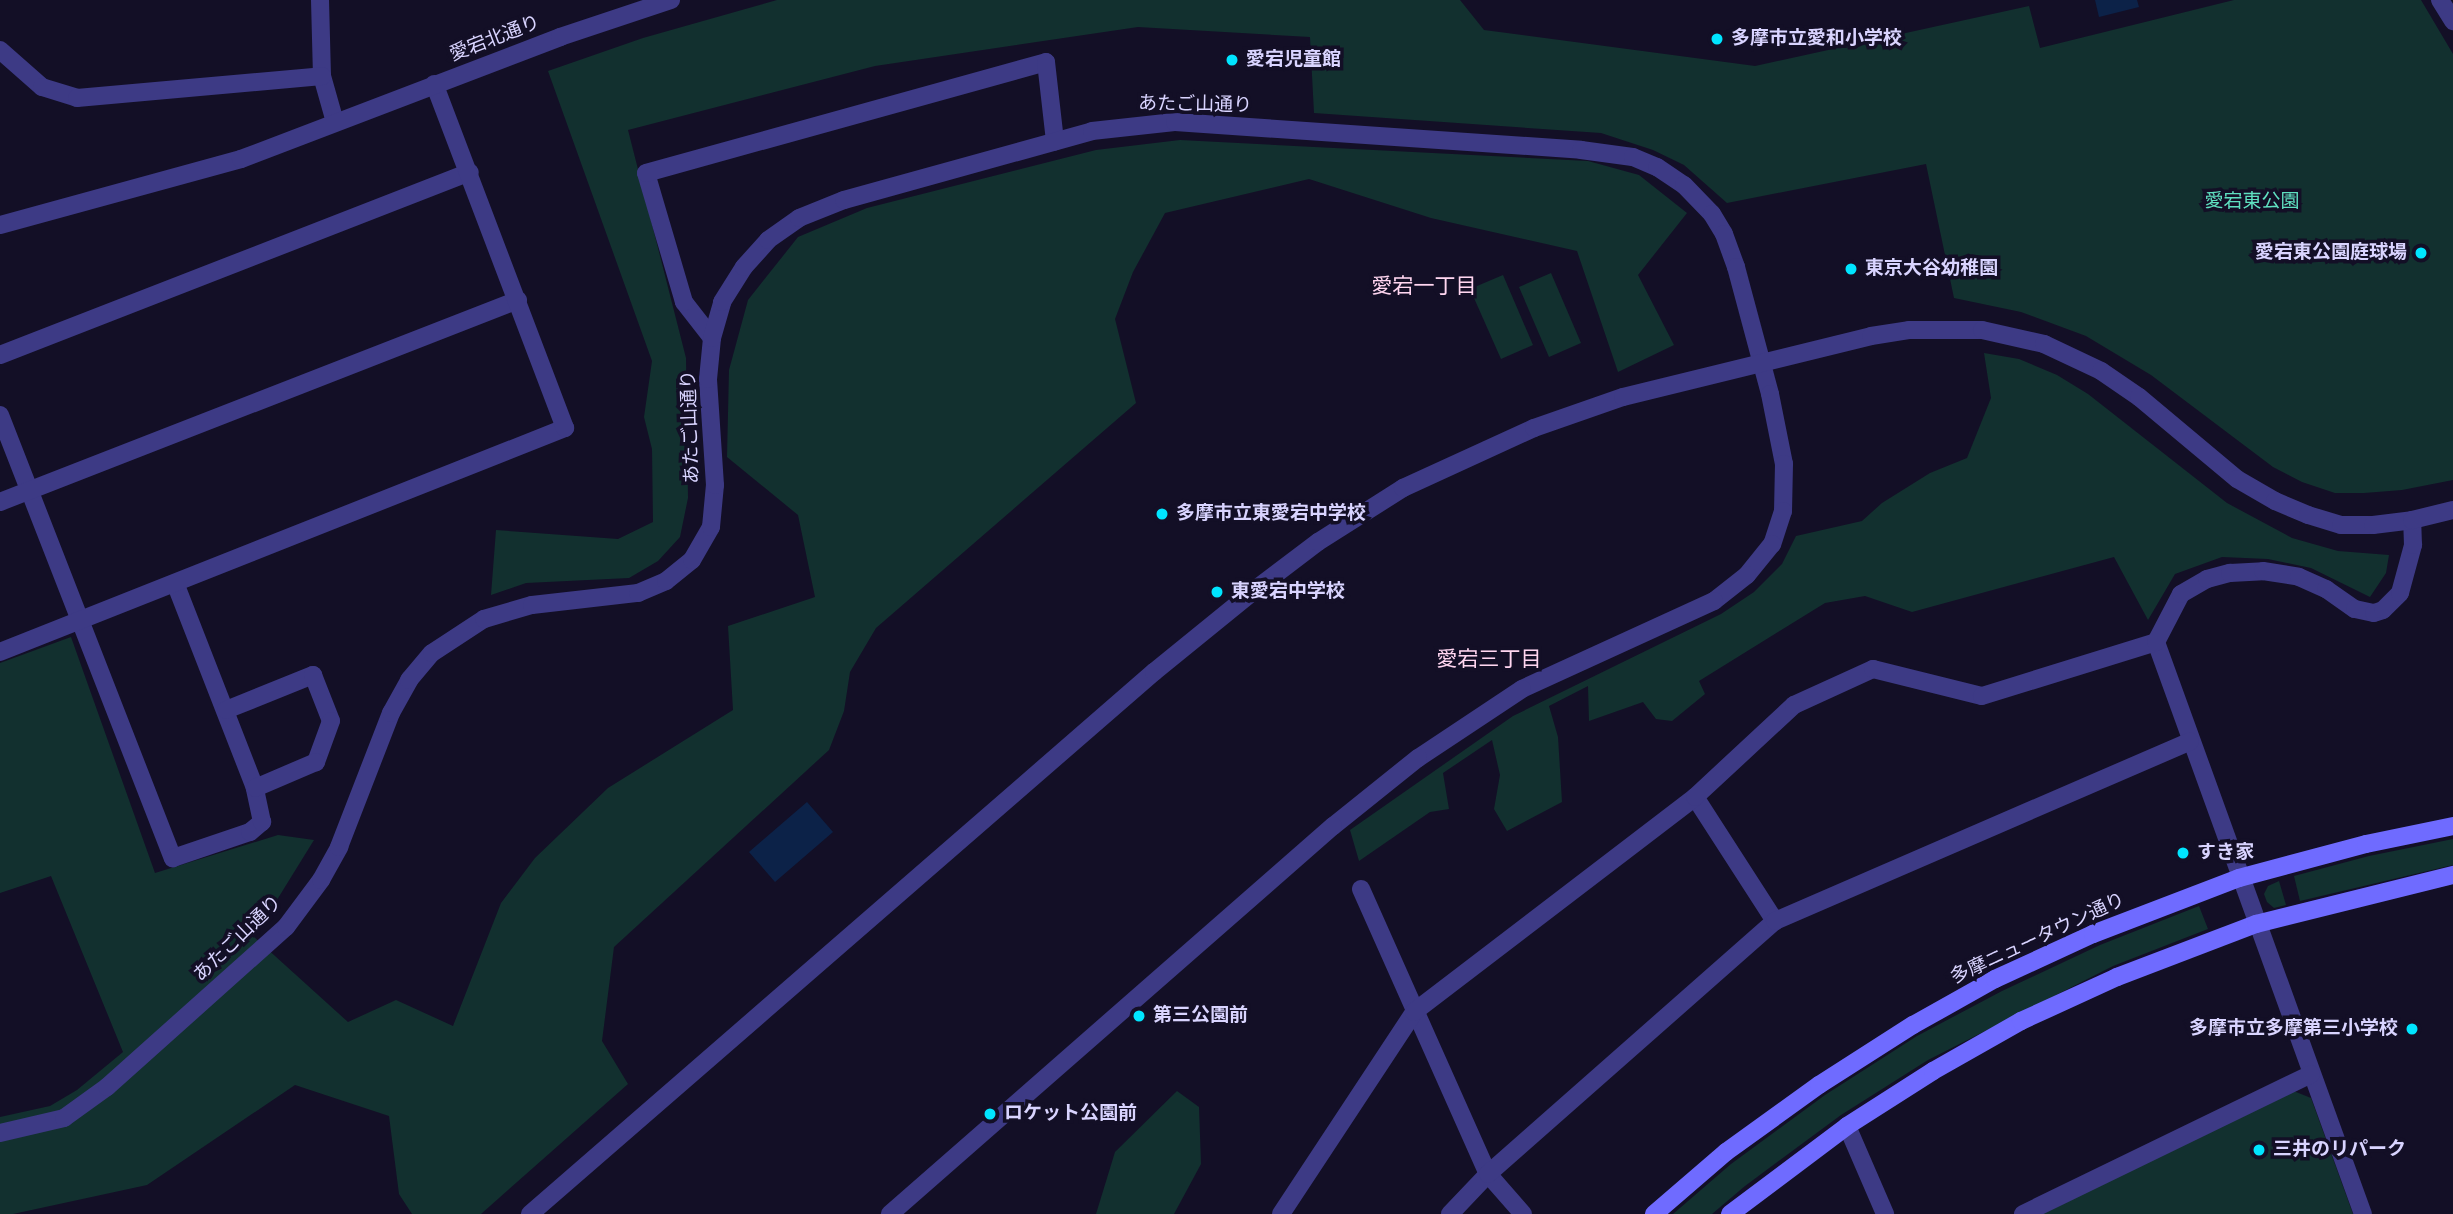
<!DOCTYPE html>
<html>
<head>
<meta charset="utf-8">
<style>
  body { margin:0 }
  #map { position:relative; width:2453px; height:1214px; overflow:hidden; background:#130f26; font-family:"Varela Round","Noto Sans JP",sans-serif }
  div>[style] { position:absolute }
  .green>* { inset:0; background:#12302f }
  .water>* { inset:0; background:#0c2248 }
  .minor>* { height:18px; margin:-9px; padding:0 9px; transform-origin:9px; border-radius:9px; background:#3d3a85 }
  .tertiary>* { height:18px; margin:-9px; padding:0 9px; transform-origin:9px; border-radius:9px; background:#3d3a85 }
  .secondary>* { height:18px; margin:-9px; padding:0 9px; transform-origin:9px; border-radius:9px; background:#6f6bff }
  .dots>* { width:19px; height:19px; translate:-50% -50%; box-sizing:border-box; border:4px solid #130f26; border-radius:50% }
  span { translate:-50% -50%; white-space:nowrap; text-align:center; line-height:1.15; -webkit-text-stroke:7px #130f26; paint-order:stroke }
  .street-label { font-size:19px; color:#d9d4ff }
  .poi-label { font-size:19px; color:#d9d4ff; font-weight:700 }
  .left { translate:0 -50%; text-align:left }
  .right { translate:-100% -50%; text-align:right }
  .park-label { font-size:19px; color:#5fe0c0 }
  .neighbourhood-label { font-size:21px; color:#ffd6f0 }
</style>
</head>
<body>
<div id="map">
  <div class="green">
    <div style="clip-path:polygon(777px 0,1460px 0,1484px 30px,1755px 66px,2029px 6px,2040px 48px,2234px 0,2421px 0,2453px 54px,2453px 480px,2402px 490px,2364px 493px,2335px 493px,2302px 482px,2273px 467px,2151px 375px,2086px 336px,2021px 312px,1954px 298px,1926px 164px,1727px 203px,1684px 165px,1653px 150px,1601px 133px,1314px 113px,1310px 37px,1138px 27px,875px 66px,628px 130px,686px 358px,688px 498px,680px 537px,658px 561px,629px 578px,526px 583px,491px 595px,496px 530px,618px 539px,653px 522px,652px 449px,644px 417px,652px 361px,548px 71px,643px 38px)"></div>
    <div style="clip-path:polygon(1180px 140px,1588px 161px,1639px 175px,1687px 213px,1638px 275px,1674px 345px,1618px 372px,1577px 251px,1431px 218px,1309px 179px,1165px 213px,1133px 272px,1115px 319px,1136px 403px,876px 628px,850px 672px,844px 711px,829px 750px,614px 947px,602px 1041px,628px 1084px,481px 1214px,412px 1214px,399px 1194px,389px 1116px,295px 1085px,147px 1185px,13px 1214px,0 1214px,0 1117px,50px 1106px,77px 1090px,123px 1052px,51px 876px,0 893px,0 663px,71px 637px,155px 873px,278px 835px,314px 840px,254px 937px,348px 1022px,396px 1000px,453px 1026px,501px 903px,535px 858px,608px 788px,733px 710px,728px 626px,815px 597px,798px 515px,727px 457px,729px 370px,748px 300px,798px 237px,867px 208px,1096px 150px)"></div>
    <div style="clip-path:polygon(1551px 273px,1581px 343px,1549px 357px,1519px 287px)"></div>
    <div style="clip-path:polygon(1503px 275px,1533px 345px,1501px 359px,1470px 289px)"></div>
    <div style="clip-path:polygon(1984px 353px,2019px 359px,2057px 375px,2088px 394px,2227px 503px,2292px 538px,2338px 551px,2389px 555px,2386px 573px,2370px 597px,2311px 568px,2268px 559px,2222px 557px,2175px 574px,2148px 620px,2114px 557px,1912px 612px,1865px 596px,1825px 603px,1699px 681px,1705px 694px,1672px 721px,1656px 719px,1643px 702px,1589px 721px,1588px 686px,1549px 706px,1558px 737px,1562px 802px,1507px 831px,1494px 809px,1500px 775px,1492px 740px,1443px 773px,1449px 809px,1430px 812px,1359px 861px,1350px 830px,1513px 716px,1721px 614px,1754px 592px,1782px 564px,1796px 536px,1862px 521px,1882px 503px,1930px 473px,1967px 458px,1991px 398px)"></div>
    <div style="clip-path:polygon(2453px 839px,2453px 865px,2300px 901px,2294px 876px,2369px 856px)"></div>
    <div style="clip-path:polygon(2279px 881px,2286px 905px,2274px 908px,2267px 902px,2264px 894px,2268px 886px)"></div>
    <div style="clip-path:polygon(2199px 906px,2208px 929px,2113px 966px,1928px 1060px,1841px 1115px,1745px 1186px,1712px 1214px,1673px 1214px,1731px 1164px,1825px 1095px,1917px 1036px,2002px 991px,2100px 945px)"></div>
    <div style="clip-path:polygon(2291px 1090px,2311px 1098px,2353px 1214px,2039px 1214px)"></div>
    <div style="clip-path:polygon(1177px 1091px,1199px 1107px,1201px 1164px,1174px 1214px,1096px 1214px,1115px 1152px)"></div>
  </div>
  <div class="water">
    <div style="clip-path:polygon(2095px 0,2137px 0,2139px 7px,2099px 17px)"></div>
    <div style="clip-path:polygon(807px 802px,833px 832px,775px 882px,749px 852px)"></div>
  </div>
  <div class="minor">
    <div style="left:320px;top:0;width:76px;rotate:88.5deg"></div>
    <div style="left:322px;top:76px;width:48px;rotate:74.2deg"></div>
    <div style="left:0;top:50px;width:56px;rotate:41.4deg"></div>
    <div style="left:42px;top:87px;width:37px;rotate:17deg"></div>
    <div style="left:77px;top:98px;width:246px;rotate:-5.1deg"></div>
    <div style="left:712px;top:338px;width:46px;rotate:-127.9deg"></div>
    <div style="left:684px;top:302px;width:134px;rotate:-106.4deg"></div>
    <div style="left:646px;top:173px;width:415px;rotate:-15.5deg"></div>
    <div style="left:1046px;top:62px;width:80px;rotate:83.5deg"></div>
    <div style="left:0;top:355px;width:504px;rotate:-21.27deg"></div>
    <div style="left:0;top:415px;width:476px;rotate:68.7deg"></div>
    <div style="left:173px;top:858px;width:81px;rotate:-18.7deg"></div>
    <div style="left:250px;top:832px;width:16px;rotate:-40deg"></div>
    <div style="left:262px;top:822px;width:35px;rotate:-102deg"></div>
    <div style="left:255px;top:788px;width:220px;rotate:-111.3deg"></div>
    <div style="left:0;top:502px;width:556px;rotate:-21.3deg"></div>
    <div style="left:2156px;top:642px;width:608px;rotate:70.11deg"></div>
    <div style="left:0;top:652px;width:608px;rotate:-21.63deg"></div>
    <div style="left:565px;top:428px;width:368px;rotate:-110.8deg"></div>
    <div style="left:226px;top:710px;width:94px;rotate:-21.9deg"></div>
    <div style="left:313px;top:675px;width:49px;rotate:68.6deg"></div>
    <div style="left:331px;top:721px;width:44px;rotate:110.1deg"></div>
    <div style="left:316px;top:762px;width:66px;rotate:156.9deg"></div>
    <div style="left:1695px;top:797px;width:148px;rotate:57.2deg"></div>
    <div style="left:1361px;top:889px;width:312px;rotate:66deg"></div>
    <div style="left:1488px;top:1174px;width:53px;rotate:48.8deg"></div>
    <div style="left:1847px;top:1126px;width:96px;rotate:66.6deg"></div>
    <div style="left:1281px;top:1214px;width:242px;rotate:-56.6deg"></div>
    <div style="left:1414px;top:1012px;width:354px;rotate:-37.4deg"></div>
    <div style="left:1695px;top:797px;width:135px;rotate:-42.9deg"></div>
    <div style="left:1794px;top:705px;width:87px;rotate:-24.5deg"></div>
    <div style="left:1873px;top:669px;width:112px;rotate:13.9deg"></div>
    <div style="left:1982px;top:696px;width:182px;rotate:-17.2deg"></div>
    <div style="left:2156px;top:642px;width:54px;rotate:-62.5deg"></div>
    <div style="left:2181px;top:594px;width:30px;rotate:-30deg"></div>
    <div style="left:2207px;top:579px;width:24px;rotate:-15deg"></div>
    <div style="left:2230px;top:573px;width:33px;rotate:-3deg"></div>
    <div style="left:2263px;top:571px;width:36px;rotate:9deg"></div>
    <div style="left:2299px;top:577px;width:30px;rotate:24deg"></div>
    <div style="left:2326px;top:589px;width:35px;rotate:35deg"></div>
    <div style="left:2355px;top:609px;width:19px;rotate:12deg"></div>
    <div style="left:2374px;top:613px;width:9px;rotate:-18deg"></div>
    <div style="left:2383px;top:610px;width:24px;rotate:-45deg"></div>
    <div style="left:2400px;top:593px;width:50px;rotate:-74.8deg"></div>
    <div style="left:2413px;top:545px;width:25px;rotate:-92deg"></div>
    <div style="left:1450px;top:1214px;width:55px;rotate:-46.5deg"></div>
    <div style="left:1488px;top:1174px;width:383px;rotate:-41.4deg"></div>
    <div style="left:1775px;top:921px;width:452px;rotate:-23.4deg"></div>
    <div style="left:2023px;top:1214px;width:320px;rotate:-25.9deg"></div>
  </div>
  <div class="tertiary">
    <div style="left:2440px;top:0;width:25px;rotate:58deg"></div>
    <div style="left:0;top:225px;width:250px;rotate:-15.3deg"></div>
    <div style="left:241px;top:159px;width:342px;rotate:-20.9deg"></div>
    <div style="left:560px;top:37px;width:117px;rotate:-18.4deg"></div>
    <div style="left:0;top:1133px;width:66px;rotate:-13.2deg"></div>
    <div style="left:64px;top:1118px;width:53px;rotate:-35.8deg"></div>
    <div style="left:107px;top:1087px;width:240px;rotate:-41.8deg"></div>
    <div style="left:286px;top:927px;width:59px;rotate:-53.3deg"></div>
    <div style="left:321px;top:880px;width:38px;rotate:-61deg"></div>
    <div style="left:339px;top:847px;width:144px;rotate:-68.8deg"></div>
    <div style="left:391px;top:713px;width:38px;rotate:-61deg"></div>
    <div style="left:409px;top:680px;width:35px;rotate:-50deg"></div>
    <div style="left:432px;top:653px;width:62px;rotate:-33.2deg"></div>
    <div style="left:484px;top:619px;width:50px;rotate:-16.3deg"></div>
    <div style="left:532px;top:605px;width:107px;rotate:-6.5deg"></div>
    <div style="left:638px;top:593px;width:30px;rotate:-23deg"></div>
    <div style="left:666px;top:581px;width:33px;rotate:-39deg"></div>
    <div style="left:692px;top:560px;width:38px;rotate:-60deg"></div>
    <div style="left:711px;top:527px;width:42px;rotate:-84.6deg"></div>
    <div style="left:715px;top:485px;width:106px;rotate:-93.8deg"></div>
    <div style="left:708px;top:379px;width:41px;rotate:-84.4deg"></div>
    <div style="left:712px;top:338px;width:37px;rotate:-74deg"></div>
    <div style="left:722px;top:302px;width:41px;rotate:-57.8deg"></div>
    <div style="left:744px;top:267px;width:36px;rotate:-48deg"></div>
    <div style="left:768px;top:240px;width:38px;rotate:-35deg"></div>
    <div style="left:799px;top:218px;width:48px;rotate:-21.8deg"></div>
    <div style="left:844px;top:200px;width:257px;rotate:-15.5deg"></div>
    <div style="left:1092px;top:131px;width:83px;rotate:-6.2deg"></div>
    <div style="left:1175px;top:122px;width:407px;rotate:3.9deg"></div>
    <div style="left:1581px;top:150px;width:52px;rotate:7.7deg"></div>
    <div style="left:1633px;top:157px;width:26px;rotate:23deg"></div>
    <div style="left:1657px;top:167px;width:32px;rotate:34deg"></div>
    <div style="left:1684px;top:185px;width:40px;rotate:46deg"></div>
    <div style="left:1712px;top:214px;width:23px;rotate:59deg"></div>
    <div style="left:1724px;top:234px;width:35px;rotate:70deg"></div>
    <div style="left:1736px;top:267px;width:131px;rotate:75deg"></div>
    <div style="left:1770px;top:394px;width:71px;rotate:78.7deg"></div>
    <div style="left:1784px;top:464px;width:47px;rotate:91.2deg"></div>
    <div style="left:1783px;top:511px;width:35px;rotate:108deg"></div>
    <div style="left:1772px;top:544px;width:40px;rotate:129deg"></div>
    <div style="left:1747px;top:575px;width:42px;rotate:141.8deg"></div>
    <div style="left:1714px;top:601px;width:211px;rotate:155.4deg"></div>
    <div style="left:1522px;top:689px;width:125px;rotate:146.4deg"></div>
    <div style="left:1418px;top:758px;width:109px;rotate:141.3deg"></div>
    <div style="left:1333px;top:826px;width:589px;rotate:138.79deg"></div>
    <div style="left:530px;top:1214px;width:827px;rotate:-40.98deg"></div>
    <div style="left:1154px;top:672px;width:132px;rotate:-39.1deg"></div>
    <div style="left:1256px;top:589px;width:78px;rotate:-37.2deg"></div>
    <div style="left:1318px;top:542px;width:101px;rotate:-32.4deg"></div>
    <div style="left:1403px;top:488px;width:144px;rotate:-24.6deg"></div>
    <div style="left:1534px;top:428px;width:94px;rotate:-19.2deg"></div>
    <div style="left:1623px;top:397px;width:255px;rotate:-13.8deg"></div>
    <div style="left:1871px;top:336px;width:38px;rotate:-9deg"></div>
    <div style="left:1909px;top:330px;width:73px"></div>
    <div style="left:1982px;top:330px;width:64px;rotate:12.7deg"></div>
    <div style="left:2044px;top:344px;width:63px;rotate:25.3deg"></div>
    <div style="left:2101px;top:371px;width:46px;rotate:34.4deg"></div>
    <div style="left:2139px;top:397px;width:128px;rotate:39.9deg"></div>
    <div style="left:2237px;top:479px;width:44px;rotate:30.1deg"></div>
    <div style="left:2275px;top:501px;width:36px;rotate:23deg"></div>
    <div style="left:2308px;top:515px;width:34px;rotate:17deg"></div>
    <div style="left:2341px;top:525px;width:32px"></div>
    <div style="left:2373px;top:525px;width:39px;rotate:-7deg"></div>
    <div style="left:2412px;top:520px;width:42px;rotate:-13.7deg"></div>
  </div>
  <div class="secondary">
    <div style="left:1654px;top:1214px;width:95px;rotate:-40.7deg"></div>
    <div style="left:1726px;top:1152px;width:115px;rotate:-35.8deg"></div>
    <div style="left:1819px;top:1085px;width:112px;rotate:-32.6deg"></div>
    <div style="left:1913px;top:1025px;width:94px;rotate:-29.3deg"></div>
    <div style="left:1995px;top:979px;width:108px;rotate:-24.7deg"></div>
    <div style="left:2093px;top:934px;width:156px;rotate:-21deg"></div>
    <div style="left:2239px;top:878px;width:131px;rotate:-15deg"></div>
    <div style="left:2366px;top:844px;width:89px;rotate:-11.7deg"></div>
    <div style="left:1730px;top:1214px;width:146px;rotate:-36.9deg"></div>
    <div style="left:1847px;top:1126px;width:102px;rotate:-32.6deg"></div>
    <div style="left:1933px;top:1071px;width:101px;rotate:-29.6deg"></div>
    <div style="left:2021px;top:1021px;width:106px;rotate:-24.6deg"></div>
    <div style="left:2117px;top:977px;width:149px;rotate:-20.9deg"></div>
    <div style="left:2256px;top:924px;width:203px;rotate:-14deg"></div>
  </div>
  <div class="dots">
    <div style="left:1717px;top:39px;background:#00e5ff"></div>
    <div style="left:1232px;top:60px;background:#00e5ff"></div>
    <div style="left:2421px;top:253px;background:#00e5ff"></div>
    <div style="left:1851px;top:269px;background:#00e5ff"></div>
    <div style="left:1162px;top:514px;background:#00e5ff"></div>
    <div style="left:1217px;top:592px;background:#00e5ff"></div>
    <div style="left:2183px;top:853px;background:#00e5ff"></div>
    <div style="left:1139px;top:1016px;background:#00e5ff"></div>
    <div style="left:2412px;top:1029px;background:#00e5ff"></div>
    <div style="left:990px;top:1114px;background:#00e5ff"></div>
    <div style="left:2259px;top:1150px;background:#00e5ff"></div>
  </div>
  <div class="street-label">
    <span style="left:495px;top:39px;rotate:-21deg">愛宕北通り</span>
    <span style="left:1195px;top:105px;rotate:1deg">あたご山通り</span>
    <span style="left:691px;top:427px;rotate:-92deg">あたご山通り</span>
    <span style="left:238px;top:939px;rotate:-44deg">あたご山通り</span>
    <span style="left:2038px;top:939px;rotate:-25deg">多摩ニュータウン通り</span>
  </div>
  <div class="poi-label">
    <span class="left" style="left:1731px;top:39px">多摩市立愛和小学校</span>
    <span class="left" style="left:1246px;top:60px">愛宕児童館</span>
    <span class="right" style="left:2407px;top:253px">愛宕東公園庭球場</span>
    <span class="left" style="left:1865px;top:269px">東京大谷幼稚園</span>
    <span class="left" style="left:1176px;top:514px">多摩市立東愛宕中学校</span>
    <span class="left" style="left:1231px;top:592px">東愛宕中学校</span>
    <span class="left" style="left:2197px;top:853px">すき家</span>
    <span class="left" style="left:1153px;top:1016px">第三公園前</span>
    <span class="right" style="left:2398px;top:1029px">多摩市立多摩第三小学校</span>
    <span class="left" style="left:1004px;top:1114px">ロケット公園前</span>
    <span class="left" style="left:2273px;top:1150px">三井のリパーク</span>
  </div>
  <div class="park-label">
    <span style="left:2252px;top:202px">愛宕東公園</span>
  </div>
  <div class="neighbourhood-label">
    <span style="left:1424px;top:287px">愛宕一丁目</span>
    <span style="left:1489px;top:660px">愛宕三丁目</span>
  </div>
</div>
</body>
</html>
